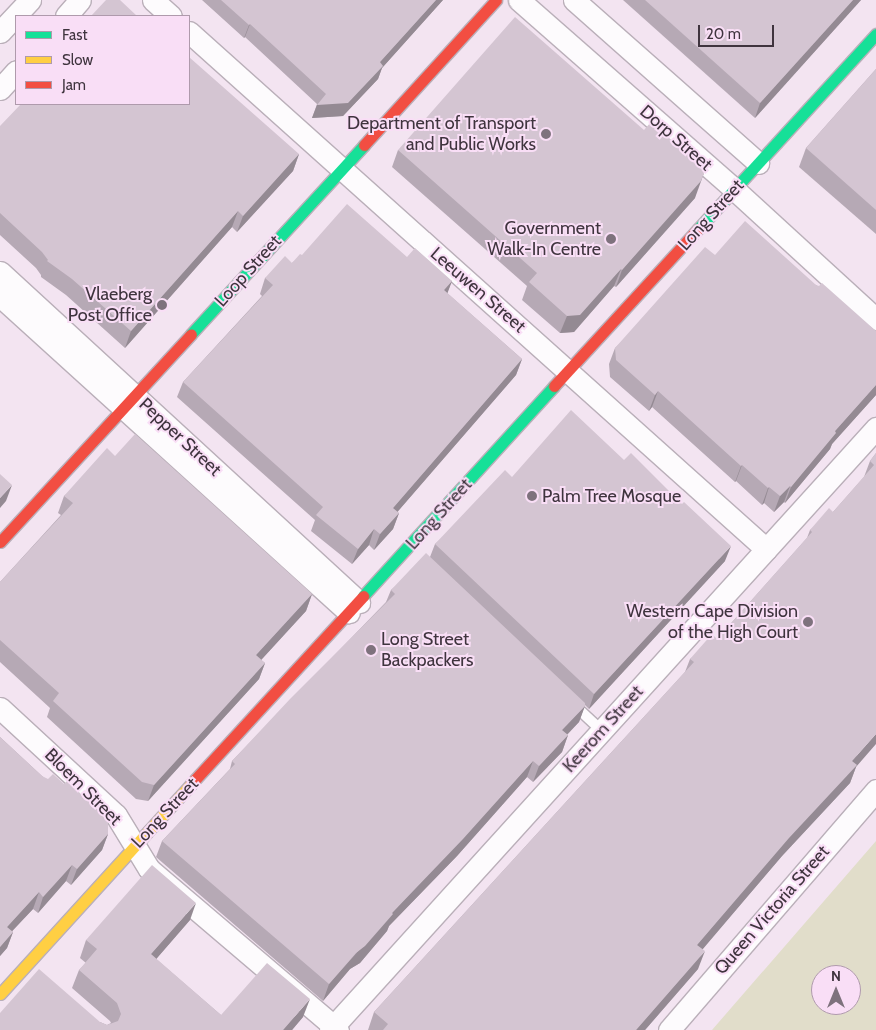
<!DOCTYPE html>
<html>
<head>
<meta charset="utf-8">
<style>
  body { margin:0 }
  #map { position:relative; width:876px; height:1030px; overflow:hidden; background:#f3e4f1; font-family:Cabin,sans-serif }
  div>[style] { position:absolute }
  .green>* { inset:0; background:#e1ddca }
  .roads { filter:drop-shadow(1px 0 #baafb9) drop-shadow(-1px 0 #baafb9) drop-shadow(0 1px #baafb9) drop-shadow(0 -1px #baafb9) }
  .lane>* { height:10px; margin:-5px; padding:0 5px; transform-origin:5px; border-radius:5px; background:#fdfbfd }
  .street>* { height:21px; margin:-10.5px; padding:0 10.5px; transform-origin:10.5px; border-radius:10.5px; background:#fdfbfd }
  .fast>* { height:11px; margin:-5.5px; padding:0 5.5px; transform-origin:5.5px; border-radius:5.5px; background:#16e098 }
  .slow>* { height:11px; margin:-5.5px; padding:0 5.5px; transform-origin:5.5px; border-radius:5.5px; background:#ffcf43 }
  .jam>* { height:11px; margin:-5.5px; padding:0 5.5px; transform-origin:5.5px; border-radius:5.5px; background:#f24e42 }
  .wall>* { inset:0; background:#b6a9b5 }
  .shaded-wall>* { inset:0; background:#948a93 }
  .building>* { inset:0; background:#d4c5d2 }
  .dots>* { width:14px; height:14px; translate:-50% -50%; box-sizing:border-box; border:2px solid #f9def6; border-radius:50% }
  span { translate:-50% -50%; white-space:nowrap; text-align:center; line-height:1.15; -webkit-text-stroke:4px #f9def6; paint-order:stroke }
  .poi-label { font-size:18px; color:#3f343e }
  .right { translate:-100% -50%; text-align:right }
  .left { translate:0 -50%; text-align:left }
  .street-label { font-size:18px; color:#3f343e }
  .legend { position:absolute; left:15px; top:15px; width:175px; height:90px; box-sizing:border-box; background:#f9def6; border:1px solid #af9aac; margin:0; padding:6px 9px; list-style:none; font-size:15px; color:#3f343e }
  .legend li { display:flex; align-items:center; gap:10px; height:25px }
  .legend b { width:25px; border:1px solid #af9aac }
  .north { position:absolute; left:811px; top:965px; width:50px; height:50px; box-sizing:border-box; background:#f9def6; border:1px solid #af9aac; border-radius:50%; rotate:0deg; font-size:14px; font-weight:700; line-height:20px; text-align:center; color:#3f343e }
  .north::after { content:''; display:block; margin:auto; width:18px; height:22px; background:#7e727d; clip-path:polygon(50% 0,100% 100%,50% 72%,0 100%) }
  .scale { position:absolute; left:698px; top:25px; width:76px; height:22px; box-sizing:border-box; border:2px solid #3f343e; border-top:0; padding-left:6px; font-size:15px; line-height:18px; white-space:nowrap; color:#3f343e; -webkit-text-stroke:4px #f9def6; paint-order:stroke }
</style>
</head>
<body>
<div id="map">
  <div class="green">
    <div style="clip-path:polygon(evenodd,876px 841px,876px 1030px,712px 1030px,876px 841px,821px 975px,851px 975px,851px 1005px,821px 1005px,821px 975px)"></div>
  </div>
  <div class="roads">
    <div class="lane">
      <div style="left:572px;top:703px;width:40px;rotate:43deg"></div>
    </div>
    <div class="street">
      <div style="left:153px;top:0;width:24px;rotate:42deg"></div>
      <div style="left:519px;top:0;width:286px;rotate:41.3deg"></div>
      <div style="left:734px;top:189px;width:193px;rotate:42.5deg"></div>
      <div style="left:574px;top:0;width:246px;rotate:41.5deg"></div>
      <div style="left:66px;top:16px;width:21px;rotate:-49deg"></div>
      <div style="left:0;top:32px;width:44px;rotate:-46.8deg"></div>
      <div style="left:189px;top:32px;width:775px;rotate:41.86deg"></div>
      <div style="left:0;top:89px;width:24px;rotate:-48deg"></div>
      <div style="left:0;top:272px;width:488px;rotate:42.6deg"></div>
      <div style="left:0;top:296px;width:471px;rotate:42.2deg"></div>
      <div style="left:0;top:708px;width:158px;rotate:42.7deg"></div>
      <div style="left:116px;top:815px;width:63px;rotate:58.6deg"></div>
      <div style="left:149px;top:869px;width:248px;rotate:40.4deg"></div>
      <div style="left:330px;top:1030px;width:813px;rotate:-47.79deg"></div>
      <div style="left:669px;top:1030px;width:317px;rotate:-49.2deg"></div>
    </div>
    <div class="fast">
      <div style="left:698px;top:229px;width:264px;rotate:-47.6deg"></div>
      <div style="left:191px;top:334px;width:256px;rotate:-47.5deg"></div>
      <div style="left:363px;top:596px;width:284px;rotate:-47.7deg"></div>
    </div>
    <div class="slow">
      <div style="left:0;top:994px;width:284px;rotate:-47.7deg"></div>
    </div>
    <div class="jam">
      <div style="left:364px;top:145px;width:196px;rotate:-47.7deg"></div>
      <div style="left:554px;top:386px;width:213px;rotate:-47.5deg"></div>
      <div style="left:0;top:542px;width:282px;rotate:-47.4deg"></div>
      <div style="left:191px;top:784px;width:255px;rotate:-47.5deg"></div>
    </div>
  </div>
  <div class="wall">
    <div style="clip-path:polygon(202px 0,443px 0,382px 68px,378px 79px,343px 116px,312px 118px,317px 104px,245px 37px,244px 38px)"></div>
    <div style="clip-path:polygon(623px 0,861px 0,755px 118px)"></div>
    <div style="clip-path:polygon(876px 69px,876px 234px,799px 167px,806px 148px)"></div>
    <div style="clip-path:polygon(0 126px,299px 154px,293px 171px,237px 232px,232px 227px,125px 348px,66px 295px,41px 277px,41px 275px,36px 268px,0 235px)"></div>
    <div style="clip-path:polygon(398px 150px,695px 198px,616px 287px,614px 286px,574px 332px,560px 333px,522px 300px,527px 286px,392px 167px)"></div>
    <div style="clip-path:polygon(302px 255px,407px 257px,452px 281px,447px 293px,522px 359px,516px 375px,397px 512px,399px 513px,393px 529px,374px 550px,369px 545px,352px 564px,311px 531px,315px 520px,177px 397px,183px 382px,262px 296px,260px 294px,265px 278px,292px 263px)"></div>
    <div style="clip-path:polygon(715px 255px,816px 285px,876px 331px,876px 395px,832px 444px,830px 449px,785px 503px,784px 502px,774px 512px,764px 503px,762px 505px,736px 481px,735px 482px,652px 407px,649px 411px,610px 377px,609px 364px,615px 348px)"></div>
    <div style="clip-path:polygon(876px 453px,856px 767px,850px 783px,782px 856px,702px 949px,698px 969px,645px 1030px,368px 1030px,374px 1012px,685px 672px,690px 659px,717px 639px,807px 538px,810px 530px,833px 512px,864px 477px,870px 461px)"></div>
    <div style="clip-path:polygon(115px 456px,312px 594px,306px 611px,261px 660px,265px 663px,259px 679px,148px 801px,136px 799px,47px 717px,50px 708px,0 662px,0 582px,61px 515px,58px 513px,64px 496px)"></div>
    <div style="clip-path:polygon(512px 477px,725px 561px,589px 709px,585px 705px,579px 722px,567px 735px,568px 735px,562px 752px,533px 782px,527px 777px,457px 856px,389px 926px,387px 931px,360px 963px,350px 969px,323px 1001px,156px 857px,162px 841px,230px 769px,232px 761px,386px 602px,391px 590px,430px 557px,435px 544px)"></div>
    <div style="clip-path:polygon(0 737px,42px 776px,108px 834px,102px 850px,71px 885px,66px 881px,38px 913px,33px 909px,12px 931px,13px 932px,7px 948px,0 956px)"></div>
    <div style="clip-path:polygon(190px 920px,156px 959px,221px 1015px,303px 1017px,292px 1030px,0 1030px,100px 1022px,107px 1025px,111px 1023px,110px 1021px,72px 988px,79px 970px,86px 963px,80px 958px,86px 940px)"></div>
  </div>
  <div class="shaded-wall">
    <div style="clip-path:polygon(436px 0,443px 0,382px 68px,378px 79px,343px 116px,312px 118px,317px 105px,380px 62px)"></div>
    <div style="clip-path:polygon(853px 0,861px 0,755px 118px,760px 103px)"></div>
    <div style="clip-path:polygon(250px 24px,245px 37px,244px 38px,249px 25px)"></div>
    <div style="clip-path:polygon(299px 154px,293px 171px,237px 232px,243px 216px)"></div>
    <div style="clip-path:polygon(704px 173px,695px 198px,616px 287px,622px 270px)"></div>
    <div style="clip-path:polygon(238px 211px,232px 227px,125px 348px,131px 331px)"></div>
    <div style="clip-path:polygon(621px 269px,614px 286px,574px 332px,560px 333px,567px 316px)"></div>
    <div style="clip-path:polygon(452px 281px,446px 297px,444px 290px)"></div>
    <div style="clip-path:polygon(522px 359px,516px 375px,387px 524px,393px 508px)"></div>
    <div style="clip-path:polygon(876px 385px,876px 395px,832px 444px,830px 449px,785px 503px,791px 487px,835px 431px)"></div>
    <div style="clip-path:polygon(658px 391px,652px 407px,649px 411px,655px 395px)"></div>
    <div style="clip-path:polygon(742px 465px,736px 481px,735px 482px,741px 466px)"></div>
    <div style="clip-path:polygon(12px 485px,6px 501px,0 508px,0 498px)"></div>
    <div style="clip-path:polygon(790px 486px,784px 502px,774px 512px,780px 496px)"></div>
    <div style="clip-path:polygon(769px 487px,764px 503px,762px 505px,768px 488px)"></div>
    <div style="clip-path:polygon(399px 513px,393px 529px,374px 550px,380px 534px)"></div>
    <div style="clip-path:polygon(374px 529px,369px 545px,352px 564px,358px 549px)"></div>
    <div style="clip-path:polygon(731px 546px,725px 561px,589px 709px,594px 694px)"></div>
    <div style="clip-path:polygon(312px 594px,306px 611px,250px 672px,256px 655px)"></div>
    <div style="clip-path:polygon(265px 663px,259px 679px,148px 801px,154px 785px)"></div>
    <div style="clip-path:polygon(585px 706px,579px 722px,556px 746px,562px 730px)"></div>
    <div style="clip-path:polygon(876px 734px,876px 744px,856px 767px,850px 783px,782px 856px,691px 963px,697px 945px,852px 761px)"></div>
    <div style="clip-path:polygon(568px 735px,562px 752px,533px 782px,539px 766px)"></div>
    <div style="clip-path:polygon(533px 761px,527px 777px,457px 856px,389px 926px,387px 931px,360px 963px,350px 969px,323px 1001px,329px 984px,392px 913px)"></div>
    <div style="clip-path:polygon(108px 834px,102px 850px,71px 885px,77px 869px)"></div>
    <div style="clip-path:polygon(72px 865px,66px 881px,38px 913px,43px 897px)"></div>
    <div style="clip-path:polygon(39px 892px,33px 909px,1px 943px,7px 927px)"></div>
    <div style="clip-path:polygon(196px 903px,190px 920px,145px 972px,151px 954px)"></div>
    <div style="clip-path:polygon(13px 932px,7px 948px,0 956px,0 947px)"></div>
    <div style="clip-path:polygon(705px 951px,698px 969px,645px 1030px,636px 1030px)"></div>
    <div style="clip-path:polygon(310px 999px,303px 1017px,292px 1030px,283px 1030px)"></div>
  </div>
  <div class="building">
    <div style="clip-path:polygon(106px 0,120px 0,137px 16px,91px 16px)"></div>
    <div style="clip-path:polygon(221px 0,436px 0,380px 62px,383px 66px,348px 103px,317px 105px,326px 94px,250px 24px,249px 25px)"></div>
    <div style="clip-path:polygon(645px 0,853px 0,760px 103px)"></div>
    <div style="clip-path:polygon(515px 17px,644px 130px,651px 122px,701px 166px,704px 173px,701px 181px,622px 270px,621px 269px,580px 315px,567px 316px,529px 282px,537px 273px,398px 150px)"></div>
    <div style="clip-path:polygon(189px 57px,299px 154px,243px 216px,238px 211px,131px 331px,72px 279px,47px 261px,48px 260px,42px 252px,0 213px,0 126px,21px 104px,189px 104px)"></div>
    <div style="clip-path:polygon(876px 69px,876px 210px,806px 148px)"></div>
    <div style="clip-path:polygon(347px 204px,407px 257px,415px 248px,452px 281px,444px 290px,522px 359px,393px 508px,399px 513px,380px 534px,374px 529px,358px 549px,316px 515px,323px 507px,183px 382px,273px 285px,265px 278px,285px 256px,292px 263px,300px 254px,302px 255px)"></div>
    <div style="clip-path:polygon(745px 221px,816px 285px,819px 286px,822px 283px,876px 331px,876px 385px,835px 431px,836px 433px,791px 487px,790px 486px,780px 496px,769px 487px,768px 488px,742px 465px,741px 466px,658px 391px,655px 395px,616px 360px,615px 348px,705px 247px,715px 255px)"></div>
    <div style="clip-path:polygon(571px 410px,624px 460px,631px 453px,682px 504px,684px 502px,731px 546px,594px 694px,435px 544px,505px 470px,512px 477px)"></div>
    <div style="clip-path:polygon(135px 434px,312px 594px,256px 655px,265px 663px,154px 785px,142px 782px,53px 701px,59px 693px,0 640px,0 582px,73px 503px,64px 496px,107px 448px,115px 456px)"></div>
    <div style="clip-path:polygon(876px 453px,876px 734px,852px 761px,857px 765px,789px 838px,697px 945px,705px 951px,636px 1030px,383px 1030px,388px 1024px,374px 1012px,694px 662px,690px 659px,712px 634px,717px 639px,812px 532px,810px 530px,829px 508px,833px 512px,874px 465px,870px 461px)"></div>
    <div style="clip-path:polygon(0 474px,12px 485px,0 498px)"></div>
    <div style="clip-path:polygon(426px 553px,585px 703px,585px 706px,562px 730px,568px 735px,539px 766px,533px 761px,463px 839px,392px 913px,393px 914px,365px 946px,356px 953px,329px 984px,162px 841px,235px 764px,232px 761px,290px 699px,395px 594px,391px 590px)"></div>
    <div style="clip-path:polygon(0 737px,42px 776px,48px 779px,53px 774px,64px 784px,67px 781px,108px 819px,108px 834px,77px 869px,72px 865px,43px 897px,39px 892px,7px 927px,13px 932px,0 947px)"></div>
    <div style="clip-path:polygon(152px 865px,196px 903px,151px 954px,221px 1015px,267px 963px,310px 999px,283px 1030px,0 1030px,0 1013px,39px 969px,100px 1022px,107px 1025px,118px 1021px,121px 1014px,117px 1003px,79px 970px,97px 949px,86px 940px)"></div>
  </div>
  <div class="dots">
    <div style="left:546px;top:134px;background:#7e727d"></div>
    <div style="left:611px;top:239px;background:#7e727d"></div>
    <div style="left:162px;top:305px;background:#7e727d"></div>
    <div style="left:532px;top:496px;background:#7e727d"></div>
    <div style="left:808px;top:622px;background:#7e727d"></div>
    <div style="left:371px;top:650px;background:#7e727d"></div>
  </div>
  <div class="poi-label">
    <span class="right" style="left:536px;top:134px">Department of Transport<br>and Public Works</span>
    <span class="right" style="left:601px;top:239px">Government<br>Walk-In Centre</span>
    <span class="right" style="left:152px;top:305px">Vlaeberg<br>Post Office</span>
    <span class="left" style="left:542px;top:496px">Palm Tree Mosque</span>
    <span class="right" style="left:798px;top:622px">Western Cape Division<br>of the High Court</span>
    <span class="left" style="left:381px;top:650px">Long Street<br>Backpackers</span>
  </div>
  <div class="street-label">
    <span style="left:676px;top:138px;rotate:41deg">Dorp Street</span>
    <span style="left:711px;top:215px;rotate:-48deg">Long Street</span>
    <span style="left:248px;top:271px;rotate:-48deg">Loop Street</span>
    <span style="left:478px;top:290px;rotate:41deg">Leeuwen Street</span>
    <span style="left:180px;top:437px;rotate:43deg">Pepper Street</span>
    <span style="left:439px;top:514px;rotate:-48deg">Long Street</span>
    <span style="left:603px;top:729px;rotate:-48deg">Keerom Street</span>
    <span style="left:83px;top:787px;rotate:45deg">Bloem Street</span>
    <span style="left:165px;top:813px;rotate:-47deg">Long Street</span>
    <span style="left:772px;top:910px;rotate:-49deg">Queen Victoria Street</span>
  </div>
  <ul class="legend">
  <li><b style="height:6px;background:#16e098"></b>Fast</li>
  <li><b style="height:6px;background:#ffcf43"></b>Slow</li>
  <li><b style="height:6px;background:#f24e42"></b>Jam</li>
  </ul>
  <div class="north">N</div>
  <div class="scale">20 m</div>
</div>
</body>
</html>
